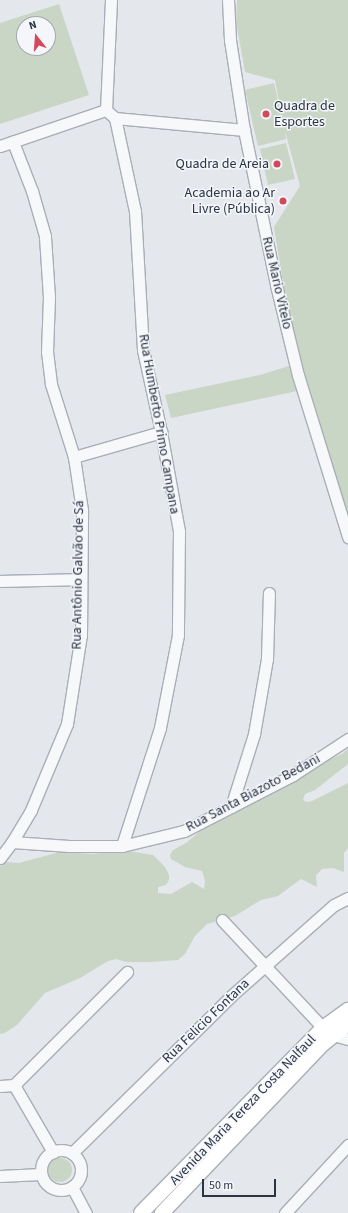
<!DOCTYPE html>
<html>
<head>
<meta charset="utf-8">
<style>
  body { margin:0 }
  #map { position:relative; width:348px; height:1213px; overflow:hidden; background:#e4e7ec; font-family:"Source Sans 3",sans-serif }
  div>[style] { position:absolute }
  .green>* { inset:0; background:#c9d6c5 }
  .round { border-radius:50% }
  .roads { filter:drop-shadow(1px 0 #a9aeb7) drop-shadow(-1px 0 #a9aeb7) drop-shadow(0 1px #a9aeb7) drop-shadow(0 -1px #a9aeb7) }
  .minor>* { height:11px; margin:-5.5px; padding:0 5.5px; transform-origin:5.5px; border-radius:5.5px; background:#f7f8fa }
  .minor>.ring { margin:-5.5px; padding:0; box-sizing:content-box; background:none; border:11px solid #f7f8fa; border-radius:50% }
  .major>* { height:14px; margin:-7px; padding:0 7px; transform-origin:7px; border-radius:7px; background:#fff }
  .dots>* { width:11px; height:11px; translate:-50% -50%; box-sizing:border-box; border:2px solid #f4f6f9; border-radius:50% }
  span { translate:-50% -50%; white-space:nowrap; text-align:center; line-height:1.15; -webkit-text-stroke:3px #f4f6f9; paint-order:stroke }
  .poi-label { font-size:14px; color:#2b3445 }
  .left { translate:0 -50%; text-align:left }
  .right { translate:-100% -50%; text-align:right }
  .street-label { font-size:14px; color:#2b3445 }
  .north { position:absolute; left:16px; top:16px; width:40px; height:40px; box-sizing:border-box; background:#f4f6f9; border:1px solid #a4a8b1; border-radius:50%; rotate:343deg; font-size:11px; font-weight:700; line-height:16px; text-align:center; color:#2b3445 }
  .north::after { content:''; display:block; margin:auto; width:14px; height:18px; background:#d1495b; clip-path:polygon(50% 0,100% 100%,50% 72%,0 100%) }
  .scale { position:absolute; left:202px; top:1179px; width:74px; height:18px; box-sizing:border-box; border:2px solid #2b3445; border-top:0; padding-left:5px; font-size:12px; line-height:14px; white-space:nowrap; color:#2b3445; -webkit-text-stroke:3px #f4f6f9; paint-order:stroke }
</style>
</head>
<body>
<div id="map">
  <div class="green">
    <div style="clip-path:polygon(237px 0,348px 0,348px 516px,289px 320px,274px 227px,300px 186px,285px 131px,286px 139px,258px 146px,245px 90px,274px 83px,282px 118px,275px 80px,245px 72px,236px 21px)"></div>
    <div style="clip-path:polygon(evenodd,59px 4px,89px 95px,0 124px,0 23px,59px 4px,24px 24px,48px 24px,48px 48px,24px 48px,24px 24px)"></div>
    <div style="clip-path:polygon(286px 143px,295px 179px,268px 185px,260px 149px)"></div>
    <div style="clip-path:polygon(289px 366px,297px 391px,171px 418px,165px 395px,260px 375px)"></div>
    <div style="clip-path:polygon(348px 749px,348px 764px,315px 790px,305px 794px,303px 800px,307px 802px,312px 801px,348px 783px,348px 848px,344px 853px,344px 872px,333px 868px,322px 869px,316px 875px,317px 887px,301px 879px,278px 896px,261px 900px,235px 916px,207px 924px,195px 936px,185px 954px,178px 960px,150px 962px,126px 962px,116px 959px,108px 961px,80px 978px,45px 993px,17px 1025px,5px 1033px,0 1034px,0 866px,6px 862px,19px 863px,60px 852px,93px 854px,122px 850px,153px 855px,165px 867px,169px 875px,169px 880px,166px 885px,158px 887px,158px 893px,171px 894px,192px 882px,204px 889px,205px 881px,202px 871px,185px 867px,171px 859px,170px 855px,173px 850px,186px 843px,218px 816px,262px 789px,342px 754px)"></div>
    <div class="round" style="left:48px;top:1158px;width:24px;height:24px"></div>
  </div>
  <div class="roads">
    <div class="minor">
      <div style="left:111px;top:0;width:110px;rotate:92.6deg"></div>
      <div style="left:106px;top:110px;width:12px;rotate:42deg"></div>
      <div style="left:115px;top:118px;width:95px;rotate:77.9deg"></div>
      <div style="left:135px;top:211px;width:139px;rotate:86.7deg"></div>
      <div style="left:143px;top:350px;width:84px;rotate:77.6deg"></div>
      <div style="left:161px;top:432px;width:101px;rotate:79.7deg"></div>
      <div style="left:179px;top:531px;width:104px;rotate:90.6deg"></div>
      <div style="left:178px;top:635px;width:95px;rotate:101deg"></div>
      <div style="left:160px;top:728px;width:124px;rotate:107.9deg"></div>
      <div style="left:228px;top:0;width:40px;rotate:87.1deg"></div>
      <div style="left:230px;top:40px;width:91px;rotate:81.2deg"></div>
      <div style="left:244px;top:130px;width:158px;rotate:78.3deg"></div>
      <div style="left:276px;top:285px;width:93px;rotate:76.3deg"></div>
      <div style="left:298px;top:375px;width:170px;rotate:72.8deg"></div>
      <div style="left:115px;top:118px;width:130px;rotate:5.3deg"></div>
      <div style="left:0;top:146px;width:112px;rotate:-18.8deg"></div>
      <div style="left:74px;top:457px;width:91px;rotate:-16deg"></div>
      <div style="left:0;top:581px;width:80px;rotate:-1.4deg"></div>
      <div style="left:231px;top:807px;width:77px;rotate:-72.5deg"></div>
      <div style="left:254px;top:734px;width:76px;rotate:-80.2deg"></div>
      <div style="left:267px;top:659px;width:66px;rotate:-88.3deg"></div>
      <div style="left:12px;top:842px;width:57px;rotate:4deg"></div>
      <div style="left:69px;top:846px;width:53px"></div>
      <div style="left:122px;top:846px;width:64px;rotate:-13.6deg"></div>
      <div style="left:184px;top:831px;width:123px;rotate:-27.2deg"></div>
      <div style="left:293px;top:775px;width:66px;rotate:-33.2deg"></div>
      <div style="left:0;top:858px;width:20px;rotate:-53deg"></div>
      <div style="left:12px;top:842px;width:37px;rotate:-59deg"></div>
      <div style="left:31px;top:810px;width:93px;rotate:-67.3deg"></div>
      <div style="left:67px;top:724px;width:90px;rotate:-81.1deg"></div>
      <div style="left:81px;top:635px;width:125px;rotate:-89.5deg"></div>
      <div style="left:82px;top:510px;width:54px;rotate:-98.6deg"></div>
      <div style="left:74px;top:457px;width:77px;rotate:-107.5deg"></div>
      <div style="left:51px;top:384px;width:32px;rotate:-97deg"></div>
      <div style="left:47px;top:352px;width:55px;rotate:-87.9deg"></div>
      <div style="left:49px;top:297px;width:61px;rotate:-93.8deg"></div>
      <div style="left:45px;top:236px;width:47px;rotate:-106.1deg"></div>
      <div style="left:32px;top:191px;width:53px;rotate:-111.2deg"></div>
      <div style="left:222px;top:920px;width:148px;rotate:46.9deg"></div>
      <div style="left:323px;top:1028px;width:12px;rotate:35deg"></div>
      <div style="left:333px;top:1035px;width:16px;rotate:15deg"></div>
      <div style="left:14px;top:1085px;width:78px;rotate:59.8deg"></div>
      <div style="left:0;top:1086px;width:14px;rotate:-4deg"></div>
      <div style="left:14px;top:1085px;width:160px;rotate:-45deg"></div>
      <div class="ring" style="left:41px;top:1150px;width:29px;height:29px"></div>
      <div style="left:72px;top:1153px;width:223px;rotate:-44.6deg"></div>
      <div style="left:231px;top:996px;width:137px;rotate:-41.5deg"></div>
      <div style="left:334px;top:905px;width:16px;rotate:-27deg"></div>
      <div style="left:0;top:1176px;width:41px;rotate:-2.8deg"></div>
      <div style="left:72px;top:1187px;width:30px;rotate:62deg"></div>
      <div style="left:285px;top:1213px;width:93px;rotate:-47.2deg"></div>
    </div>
    <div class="major">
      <div style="left:141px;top:1213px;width:260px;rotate:-45.5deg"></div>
      <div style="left:323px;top:1028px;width:31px;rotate:-36deg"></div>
      <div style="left:162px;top:1213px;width:233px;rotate:-46.4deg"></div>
      <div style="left:323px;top:1044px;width:32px;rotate:-39deg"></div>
    </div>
  </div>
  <div class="dots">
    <div style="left:266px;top:114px;background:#d1495b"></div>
    <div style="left:277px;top:164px;background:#d1495b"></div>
    <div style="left:283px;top:201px;background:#d1495b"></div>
  </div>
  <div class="poi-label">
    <span class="left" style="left:274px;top:114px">Quadra de<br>Esportes</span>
    <span class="right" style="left:269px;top:164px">Quadra de Areia</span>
    <span class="right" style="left:275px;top:201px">Academia ao Ar<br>Livre (Pública)</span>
  </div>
  <div class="street-label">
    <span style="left:277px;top:283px;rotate:77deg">Rua Mario Vitelo</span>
    <span style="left:159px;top:424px;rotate:80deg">Rua Humberto Primo Campana</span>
    <span style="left:78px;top:575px;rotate:-89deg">Rua Antônio Galvão de Sá</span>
    <span style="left:253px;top:793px;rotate:-28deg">Rua Santa Biazoto Bedani</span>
    <span style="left:206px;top:1021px;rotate:-44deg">Rua Felicio Fontana</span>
    <span style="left:243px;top:1110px;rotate:-46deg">Avenida Maria Tereza Costa Nalfaul</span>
  </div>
  <div class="north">N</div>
  <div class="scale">50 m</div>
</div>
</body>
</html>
